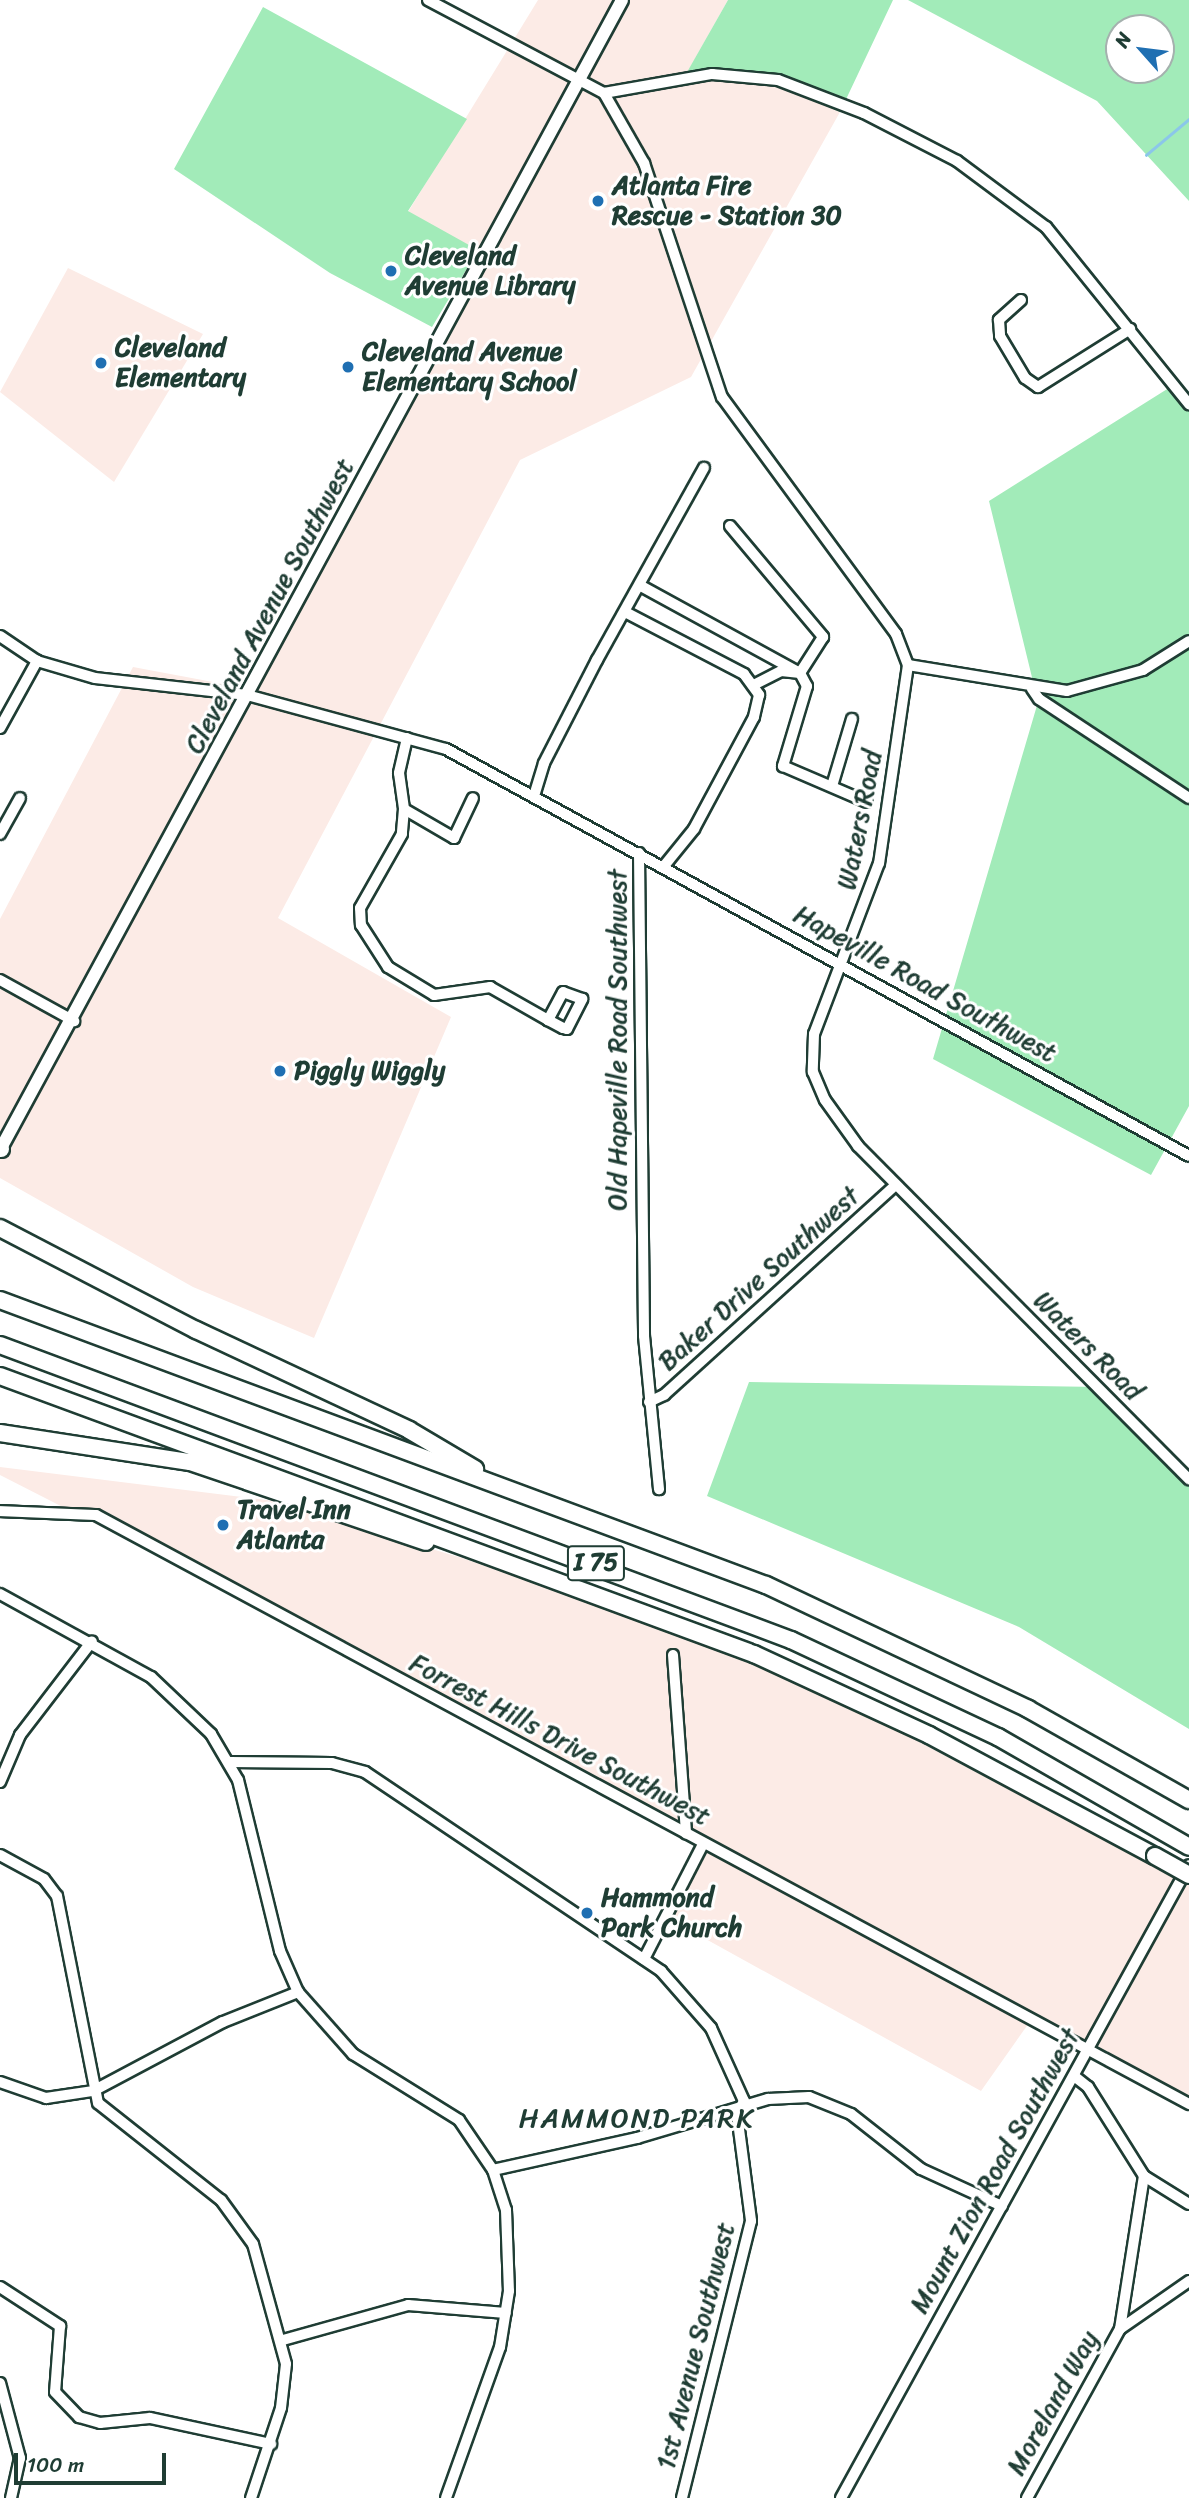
<!DOCTYPE html>
<html>
<head>
<meta charset="utf-8">
<style>
  body { margin:0 }
  #map { position:relative; width:1189px; height:2498px; overflow:hidden; background:#fff; font-family:Sriracha,sans-serif }
  div>[style] { position:absolute }
  .built>* { inset:0; background:#fcebe6 }
  .green>* { inset:0; background:#a2ebb9 }
  .stream>* { height:2.5px; margin:-1.25px; padding:0 1.25px; transform-origin:1.25px; border-radius:1.25px; background:#8bc6ea }
  .roads { filter:drop-shadow(2px 0 #1f3d34) drop-shadow(-2px 0 #1f3d34) drop-shadow(0 2px #1f3d34) drop-shadow(0 -2px #1f3d34) }
  .minor>* { height:10px; margin:-5px; padding:0 5px; transform-origin:5px; border-radius:5px; background:#fff }
  .major>* { height:12px; margin:-6px; padding:0 6px; transform-origin:6px; border-radius:6px; background:#fff }
  .highway>* { height:16px; margin:-8px; padding:0 8px; transform-origin:8px; border-radius:8px; background:#fff }
  .bridges { filter:drop-shadow(2px 0 #1f3d34) drop-shadow(-2px 0 #1f3d34) drop-shadow(0 2px #1f3d34) drop-shadow(0 -2px #1f3d34) }
  .highway-bridge>* { height:16px; margin:-8px; padding:0 8px; transform-origin:8px; border-radius:8px; background:#fff }
  .dots>* { width:19px; height:19px; translate:-50% -50%; box-sizing:border-box; border:4px solid #fff; border-radius:50% }
  span { translate:-50% -50%; white-space:nowrap; text-align:center; line-height:1.15; -webkit-text-stroke:6px #fff; paint-order:stroke }
  .shield-label span { padding:2px 5px; background:#fff; border:2px solid; border-radius:5px; -webkit-text-stroke-width:0 }
  .shield-label { font-size:24px; color:#1f3d34; font-weight:700 }
  .poi-label { font-size:26px; color:#1f3d34; font-weight:700 }
  .left { translate:0 -50%; text-align:left }
  .street-label { font-size:26px; color:#1f3d34 }
  .neighbourhood-label { font-size:28px; color:#1f3d34; letter-spacing:2px }
  .north { position:absolute; left:1105px; top:14px; width:70px; height:70px; box-sizing:border-box; background:#fff; border:2px solid #a5b1ae; border-radius:50%; rotate:298deg; font-size:19px; font-weight:700; line-height:28px; text-align:center; color:#1f3d34 }
  .north::after { content:''; display:block; margin:auto; width:24px; height:32px; background:#1f6fb2; clip-path:polygon(50% 0,100% 100%,50% 72%,0 100%) }
  .scale { position:absolute; left:14px; top:2453px; width:152px; height:32px; box-sizing:border-box; border:4px solid #1f3d34; border-top:0; padding-left:9px; font-size:21px; line-height:24px; white-space:nowrap; color:#1f3d34; -webkit-text-stroke:5px #fff; paint-order:stroke }
</style>
</head>
<body>
<div id="map">
  <div class="built">
    <div style="clip-path:polygon(538px 0,728px 0,683px 80px,766px 81px,840px 112px,691px 377px,520px 460px,278px 918px,451px 1017px,314px 1338px,193px 1287px,0 1178px,0 919px,133px 667px,245px 688px,477px 251px,408px 212px)"></div>
    <div style="clip-path:polygon(68px 268px,203px 334px,114px 482px,0 392px)"></div>
    <div style="clip-path:polygon(0 1467px,267px 1500px,462px 1558px,707px 1643px,874px 1718px,1189px 1885px,1189px 2106px,1031px 2020px,981px 2091px,666px 1917px,703px 1847px,302px 1629px,0 1475px)"></div>
  </div>
  <div class="green">
    <div style="clip-path:polygon(728px 0,893px 0,840px 112px,766px 81px,682px 81px)"></div>
    <div style="clip-path:polygon(evenodd,908px 0,1189px 0,1189px 201px,1097px 101px,908px 0,1119px 28px,1161px 28px,1161px 70px,1119px 70px,1119px 28px)"></div>
    <div style="clip-path:polygon(263px 7px,467px 119px,408px 211px,478px 250px,432px 327px,330px 273px,174px 169px)"></div>
    <div style="clip-path:polygon(1172px 386px,1189px 401px,1189px 1106px,1151px 1175px,933px 1059px,1038px 702px,989px 501px)"></div>
    <div style="clip-path:polygon(749px 1382px,1101px 1387px,1189px 1484px,1189px 1729px,1019px 1627px,707px 1496px)"></div>
  </div>
  <div class="stream">
    <div style="left:1146px;top:155px;width:56px;rotate:-39.9deg"></div>
  </div>
  <div class="roads">
    <div class="minor">
      <div style="left:428px;top:0;width:199px;rotate:27.9deg"></div>
      <div style="left:604px;top:93px;width:110px;rotate:-10deg"></div>
      <div style="left:712px;top:74px;width:66px;rotate:5.2deg"></div>
      <div style="left:778px;top:80px;width:92px;rotate:21deg"></div>
      <div style="left:864px;top:113px;width:105px;rotate:27.3deg"></div>
      <div style="left:957px;top:161px;width:111px;rotate:36.6deg"></div>
      <div style="left:1046px;top:227px;width:228px;rotate:51.1deg"></div>
      <div style="left:604px;top:93px;width:81px;rotate:60.3deg"></div>
      <div style="left:644px;top:163px;width:247px;rotate:71.6deg"></div>
      <div style="left:722px;top:397px;width:294px;rotate:53.7deg"></div>
      <div style="left:896px;top:634px;width:33px;rotate:69deg"></div>
      <div style="left:908px;top:665px;width:200px;rotate:98.3deg"></div>
      <div style="left:879px;top:863px;width:183px;rotate:110.8deg"></div>
      <div style="left:814px;top:1034px;width:38px;rotate:92deg"></div>
      <div style="left:813px;top:1072px;width:30px;rotate:67deg"></div>
      <div style="left:825px;top:1100px;width:57px;rotate:54.3deg"></div>
      <div style="left:858px;top:1146px;width:470px;rotate:45.2deg"></div>
      <div style="left:1021px;top:300px;width:30px;rotate:138deg"></div>
      <div style="left:999px;top:320px;width:16px;rotate:86deg"></div>
      <div style="left:1000px;top:336px;width:49px;rotate:59.2deg"></div>
      <div style="left:1025px;top:378px;width:16px;rotate:35deg"></div>
      <div style="left:1038px;top:387px;width:109px;rotate:-32.2deg"></div>
      <div style="left:730px;top:526px;width:145px;rotate:50deg"></div>
      <div style="left:823px;top:637px;width:43px;rotate:122.6deg"></div>
      <div style="left:800px;top:673px;width:19px;rotate:-174deg"></div>
      <div style="left:781px;top:671px;width:30px;rotate:153deg"></div>
      <div style="left:641px;top:586px;width:181px;rotate:28.7deg"></div>
      <div style="left:800px;top:673px;width:15px;rotate:62deg"></div>
      <div style="left:807px;top:686px;width:84px;rotate:106.7deg"></div>
      <div style="left:783px;top:766px;width:91px;rotate:23.2deg"></div>
      <div style="left:627px;top:613px;width:132px;rotate:27.5deg"></div>
      <div style="left:744px;top:674px;width:26px;rotate:54deg"></div>
      <div style="left:759px;top:695px;width:23px;rotate:103deg"></div>
      <div style="left:754px;top:717px;width:127px;rotate:118.2deg"></div>
      <div style="left:694px;top:829px;width:48px;rotate:129deg"></div>
      <div style="left:0;top:636px;width:45px;rotate:34deg"></div>
      <div style="left:37px;top:661px;width:60px;rotate:16.3deg"></div>
      <div style="left:95px;top:678px;width:153px;rotate:6.4deg"></div>
      <div style="left:247px;top:695px;width:206px;rotate:15.2deg"></div>
      <div style="left:446px;top:749px;width:847px;rotate:28.71deg"></div>
      <div style="left:908px;top:665px;width:161px;rotate:9.3deg"></div>
      <div style="left:1067px;top:691px;width:79px;rotate:-15.4deg"></div>
      <div style="left:1143px;top:670px;width:54px;rotate:-32.2deg"></div>
      <div style="left:1032px;top:689px;width:12px;rotate:55deg"></div>
      <div style="left:1039px;top:699px;width:180px;rotate:33.4deg"></div>
      <div style="left:0;top:728px;width:77px;rotate:-61.1deg"></div>
      <div style="left:407px;top:738px;width:36px;rotate:103deg"></div>
      <div style="left:399px;top:773px;width:36px;rotate:82deg"></div>
      <div style="left:404px;top:809px;width:58px;rotate:30.1deg"></div>
      <div style="left:454px;top:838px;width:44px;rotate:-64.6deg"></div>
      <div style="left:832px;top:786px;width:70px;rotate:-73.4deg"></div>
      <div style="left:534px;top:796px;width:34px;rotate:-73deg"></div>
      <div style="left:544px;top:763px;width:116px;rotate:-62.8deg"></div>
      <div style="left:597px;top:660px;width:220px;rotate:-60.9deg"></div>
      <div style="left:404px;top:809px;width:25px;rotate:95deg"></div>
      <div style="left:402px;top:834px;width:85px;rotate:119.6deg"></div>
      <div style="left:360px;top:908px;width:17px;rotate:87deg"></div>
      <div style="left:361px;top:925px;width:50px;rotate:57.3deg"></div>
      <div style="left:388px;top:967px;width:54px;rotate:31.3deg"></div>
      <div style="left:434px;top:995px;width:57px;rotate:-8.1deg"></div>
      <div style="left:490px;top:987px;width:67px;rotate:29.6deg"></div>
      <div style="left:548px;top:1020px;width:17px;rotate:28deg"></div>
      <div style="left:563px;top:1028px;width:4px;rotate:14deg"></div>
      <div style="left:567px;top:1029px;width:34px;rotate:-63deg"></div>
      <div style="left:582px;top:999px;width:20px;rotate:-160deg"></div>
      <div style="left:563px;top:992px;width:32px;rotate:118deg"></div>
      <div style="left:0;top:834px;width:41px;rotate:-60.9deg"></div>
      <div style="left:639px;top:853px;width:483px;rotate:89.4deg"></div>
      <div style="left:644px;top:1336px;width:154px;rotate:84.4deg"></div>
      <div style="left:0;top:980px;width:85px;rotate:29deg"></div>
      <div style="left:649px;top:1402px;width:17px;rotate:-25deg"></div>
      <div style="left:664px;top:1395px;width:313px;rotate:-42.2deg"></div>
      <div style="left:0;top:1511px;width:96px;rotate:2.4deg"></div>
      <div style="left:96px;top:1515px;width:1242px;rotate:28.32deg"></div>
      <div style="left:0;top:1594px;width:172px;rotate:28.8deg"></div>
      <div style="left:151px;top:1677px;width:83px;rotate:43.5deg"></div>
      <div style="left:211px;top:1734px;width:53px;rotate:59.6deg"></div>
      <div style="left:238px;top:1780px;width:176px;rotate:76.2deg"></div>
      <div style="left:280px;top:1951px;width:45px;rotate:66.3deg"></div>
      <div style="left:298px;top:1992px;width:83px;rotate:48.4deg"></div>
      <div style="left:353px;top:2054px;width:125px;rotate:31.9deg"></div>
      <div style="left:459px;top:2120px;width:60px;rotate:55.8deg"></div>
      <div style="left:493px;top:2170px;width:42px;rotate:72deg"></div>
      <div style="left:506px;top:2210px;width:81px;rotate:87.9deg"></div>
      <div style="left:509px;top:2291px;width:57px;rotate:99.1deg"></div>
      <div style="left:500px;top:2347px;width:160px;rotate:109.7deg"></div>
      <div style="left:673px;top:1655px;width:179px;rotate:85.8deg"></div>
      <div style="left:230px;top:1762px;width:102px;rotate:0.6deg"></div>
      <div style="left:332px;top:1763px;width:34px;rotate:15deg"></div>
      <div style="left:365px;top:1772px;width:357px;rotate:33.9deg"></div>
      <div style="left:661px;top:1971px;width:76px;rotate:48.7deg"></div>
      <div style="left:711px;top:2028px;width:80px;rotate:65.7deg"></div>
      <div style="left:744px;top:2101px;width:15px;rotate:118deg"></div>
      <div style="left:737px;top:2114px;width:108px;rotate:82.5deg"></div>
      <div style="left:751px;top:2221px;width:285px;rotate:104deg"></div>
      <div style="left:0;top:1782px;width:51px;rotate:-66.9deg"></div>
      <div style="left:20px;top:1735px;width:118px;rotate:-52.5deg"></div>
      <div style="left:0;top:1855px;width:50px;rotate:28.6deg"></div>
      <div style="left:44px;top:1879px;width:21px;rotate:53deg"></div>
      <div style="left:57px;top:1896px;width:211px;rotate:78.8deg"></div>
      <div style="left:98px;top:2103px;width:157px;rotate:38.3deg"></div>
      <div style="left:221px;top:2200px;width:54px;rotate:54deg"></div>
      <div style="left:253px;top:2244px;width:124px;rotate:74.6deg"></div>
      <div style="left:286px;top:2364px;width:44px;rotate:96.5deg"></div>
      <div style="left:281px;top:2408px;width:95px;rotate:108.4deg"></div>
      <div style="left:644px;top:1959px;width:129px;rotate:-62.8deg"></div>
      <div style="left:1074px;top:2076px;width:18px;rotate:38deg"></div>
      <div style="left:1088px;top:2087px;width:105px;rotate:57.8deg"></div>
      <div style="left:1144px;top:2176px;width:53px;rotate:31.9deg"></div>
      <div style="left:0;top:2082px;width:49px;rotate:19.2deg"></div>
      <div style="left:46px;top:2098px;width:48px;rotate:-8.5deg"></div>
      <div style="left:93px;top:2091px;width:147px;rotate:-28deg"></div>
      <div style="left:223px;top:2022px;width:81px;rotate:-21.8deg"></div>
      <div style="left:493px;top:2170px;width:148px;rotate:-12.5deg"></div>
      <div style="left:637px;top:2138px;width:137px;rotate:-16.6deg"></div>
      <div style="left:768px;top:2099px;width:41px;rotate:-2.8deg"></div>
      <div style="left:809px;top:2097px;width:45px;rotate:22deg"></div>
      <div style="left:851px;top:2114px;width:89px;rotate:38.2deg"></div>
      <div style="left:921px;top:2169px;width:89px;rotate:24.6deg"></div>
      <div style="left:0;top:2287px;width:72px;rotate:33deg"></div>
      <div style="left:60px;top:2326px;width:66px;rotate:94.3deg"></div>
      <div style="left:55px;top:2392px;width:35px;rotate:46deg"></div>
      <div style="left:79px;top:2417px;width:22px;rotate:16deg"></div>
      <div style="left:100px;top:2423px;width:50px;rotate:-5.7deg"></div>
      <div style="left:150px;top:2418px;width:124px;rotate:12.1deg"></div>
      <div style="left:1120px;top:2329px;width:84px;rotate:-34.8deg"></div>
      <div style="left:283px;top:2340px;width:130px;rotate:-15.6deg"></div>
      <div style="left:408px;top:2305px;width:98px;rotate:4.7deg"></div>
      <div style="left:0;top:2383px;width:78px;rotate:75.1deg"></div>
      <div style="left:20px;top:2458px;width:41px;rotate:102.7deg"></div>
      <div style="left:841px;top:2498px;width:722px;rotate:-61.2deg"></div>
      <div style="left:1027px;top:2498px;width:193px;rotate:-61.2deg"></div>
      <div style="left:1120px;top:2329px;width:155px;rotate:-81.1deg"></div>
    </div>
    <div class="major">
      <div style="left:0;top:1150px;width:1307px;rotate:-61.59deg"></div>
    </div>
    <div class="highway">
      <div style="left:0;top:1149px;width:1px"></div>
      <div style="left:0;top:1228px;width:221px;rotate:27.5deg"></div>
      <div style="left:196px;top:1330px;width:235px;rotate:25.1deg"></div>
      <div style="left:409px;top:1430px;width:77px;rotate:30.6deg"></div>
      <div style="left:0;top:1300px;width:817px;rotate:20.41deg"></div>
      <div style="left:766px;top:1585px;width:290px;rotate:25.3deg"></div>
      <div style="left:1028px;top:1709px;width:185px;rotate:29.5deg"></div>
      <div style="left:0;top:1345px;width:844px;rotate:20.45deg"></div>
      <div style="left:791px;top:1640px;width:229px;rotate:25.1deg"></div>
      <div style="left:998px;top:1737px;width:220px;rotate:29.9deg"></div>
      <div style="left:0;top:1376px;width:804px;rotate:20.24deg"></div>
      <div style="left:754px;top:1654px;width:193px;rotate:24.8deg"></div>
      <div style="left:929px;top:1735px;width:256px;rotate:28.2deg"></div>
      <div style="left:0;top:1433px;width:192px;rotate:8.7deg"></div>
      <div style="left:190px;top:1462px;width:249px;rotate:18.7deg"></div>
    </div>
  </div>
  <div class="bridges">
    <div class="highway-bridge">
      <div style="left:1155px;top:1856px;width:39px;rotate:29deg"></div>
    </div>
  </div>
  <div class="dots">
    <div style="left:598px;top:201px;background:#1f6fb2"></div>
    <div style="left:391px;top:271px;background:#1f6fb2"></div>
    <div style="left:101px;top:363px;background:#1f6fb2"></div>
    <div style="left:348px;top:367px;background:#1f6fb2"></div>
    <div style="left:280px;top:1071px;background:#1f6fb2"></div>
    <div style="left:223px;top:1525px;background:#1f6fb2"></div>
    <div style="left:587px;top:1913px;background:#1f6fb2"></div>
  </div>
  <div class="shield-label">
    <span style="left:596px;top:1563px">I 75</span>
  </div>
  <div class="poi-label">
    <span class="left" style="left:612px;top:201px">Atlanta Fire<br>Rescue - Station 30</span>
    <span class="left" style="left:405px;top:271px">Cleveland<br>Avenue Library</span>
    <span class="left" style="left:115px;top:363px">Cleveland<br>Elementary</span>
    <span class="left" style="left:362px;top:367px">Cleveland Avenue<br>Elementary School</span>
    <span class="left" style="left:294px;top:1071px">Piggly Wiggly</span>
    <span class="left" style="left:237px;top:1525px">Travel Inn<br>Atlanta</span>
    <span class="left" style="left:601px;top:1913px">Hammond<br>Park Church</span>
  </div>
  <div class="street-label">
    <span style="left:270px;top:606px;rotate:-62deg">Cleveland Avenue Southwest</span>
    <span style="left:860px;top:820px;rotate:-79deg">Waters Road</span>
    <span style="left:925px;top:984px;rotate:29deg">Hapeville Road Southwest</span>
    <span style="left:618px;top:1040px;rotate:-90deg">Old Hapeville Road Southwest</span>
    <span style="left:759px;top:1279px;rotate:-42deg">Baker Drive Southwest</span>
    <span style="left:1088px;top:1346px;rotate:45deg">Waters Road</span>
    <span style="left:560px;top:1740px;rotate:28deg">Forrest Hills Drive Southwest</span>
    <span style="left:995px;top:2171px;rotate:-61deg">Mount Zion Road Southwest</span>
    <span style="left:696px;top:2346px;rotate:-76deg">1st Avenue Southwest</span>
    <span style="left:1053px;top:2403px;rotate:-61deg">Moreland Way</span>
  </div>
  <div class="neighbourhood-label">
    <span style="left:637px;top:2118px">HAMMOND PARK</span>
  </div>
  <div class="north">N</div>
  <div class="scale">100 m</div>
</div>
</body>
</html>
